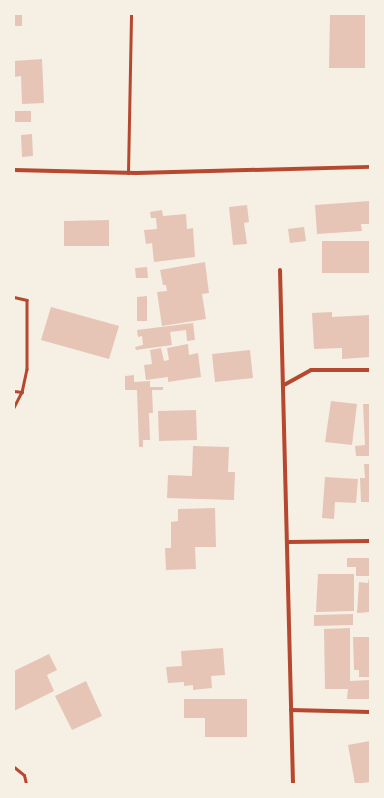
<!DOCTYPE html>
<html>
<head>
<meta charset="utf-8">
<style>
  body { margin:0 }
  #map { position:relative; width:384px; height:798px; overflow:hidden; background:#f6efe4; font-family:"Fira Sans Condensed",sans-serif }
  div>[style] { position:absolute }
  .building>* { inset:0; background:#e6c5b7 }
  .path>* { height:2.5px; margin:-1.25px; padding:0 1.25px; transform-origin:1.25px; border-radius:1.25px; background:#b5482f }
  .service>* { height:3px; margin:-1.5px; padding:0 1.5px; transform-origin:1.5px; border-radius:1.5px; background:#b5482f }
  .minor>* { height:4px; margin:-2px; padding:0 2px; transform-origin:2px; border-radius:2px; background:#b5482f }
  span { translate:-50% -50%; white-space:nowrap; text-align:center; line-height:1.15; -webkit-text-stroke:4px #f6efe4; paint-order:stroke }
  .frame { position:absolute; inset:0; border:15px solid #f6efe4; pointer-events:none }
</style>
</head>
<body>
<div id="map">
  <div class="building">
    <div style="clip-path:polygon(14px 14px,22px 14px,22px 26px,14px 26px)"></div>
    <div style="clip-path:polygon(330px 14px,365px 14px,365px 68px,329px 68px)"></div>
    <div style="clip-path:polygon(42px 59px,44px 103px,22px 104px,21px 76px,14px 77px,14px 61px)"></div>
    <div style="clip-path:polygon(14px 111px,31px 111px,31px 122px,14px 122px)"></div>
    <div style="clip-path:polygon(32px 134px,33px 156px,22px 157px,21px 135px)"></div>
    <div style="clip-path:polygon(370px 201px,370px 224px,361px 224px,362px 231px,317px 234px,315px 205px)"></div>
    <div style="clip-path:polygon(247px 205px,249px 222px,244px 223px,247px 244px,233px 245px,229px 207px)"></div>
    <div style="clip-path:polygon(162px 210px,163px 216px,186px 214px,187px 229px,193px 228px,195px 257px,154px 262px,152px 243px,146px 244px,144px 230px,157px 229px,156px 218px,151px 218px,150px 212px)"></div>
    <div style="clip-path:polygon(109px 220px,109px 246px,64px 246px,64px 221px)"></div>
    <div style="clip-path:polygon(304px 227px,306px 241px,290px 243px,288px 229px)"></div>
    <div style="clip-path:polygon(322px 241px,370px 241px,370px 273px,322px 273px)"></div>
    <div style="clip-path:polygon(205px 262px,209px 293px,202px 294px,206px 319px,162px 326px,157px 292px,167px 291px,166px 285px,163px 285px,160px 270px)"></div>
    <div style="clip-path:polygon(147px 267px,148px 278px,136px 278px,135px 268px)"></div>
    <div style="clip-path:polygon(147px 296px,147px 321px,137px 321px,137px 297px)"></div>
    <div style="clip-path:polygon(51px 307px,119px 326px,109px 359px,41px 340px)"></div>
    <div style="clip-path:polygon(332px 312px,332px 317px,370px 315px,370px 357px,342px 359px,342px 348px,314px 349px,312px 313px)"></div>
    <div style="clip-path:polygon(193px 323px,195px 340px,187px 341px,186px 330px,170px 332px,172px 345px,136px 350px,135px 347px,143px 345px,142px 336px,138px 337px,137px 330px)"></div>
    <div style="clip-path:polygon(188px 344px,189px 355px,198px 353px,201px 377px,168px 382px,168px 377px,146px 380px,144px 365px,152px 364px,150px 350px,161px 348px,164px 361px,169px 360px,167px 348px)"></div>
    <div style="clip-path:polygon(250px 350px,253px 378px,215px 382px,212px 354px)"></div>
    <div style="clip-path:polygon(134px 375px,134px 382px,150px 381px,150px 387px,163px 387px,163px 390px,152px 390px,153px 413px,149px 413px,150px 440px,143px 440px,143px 447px,139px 447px,137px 390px,125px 390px,125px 376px)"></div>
    <div style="clip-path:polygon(331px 401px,357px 404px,352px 445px,325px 442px)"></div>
    <div style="clip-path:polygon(363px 404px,370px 404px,370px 456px,356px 456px,355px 446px,365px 445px)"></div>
    <div style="clip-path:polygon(196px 410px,197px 440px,159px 441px,158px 411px)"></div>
    <div style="clip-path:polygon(193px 446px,229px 447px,228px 472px,235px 472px,234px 500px,167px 498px,168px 475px,192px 476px)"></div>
    <div style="clip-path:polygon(364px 464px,370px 464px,370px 502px,361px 502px,360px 478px,365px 478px)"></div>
    <div style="clip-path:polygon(325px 477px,358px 479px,356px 503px,335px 502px,334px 519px,322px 518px)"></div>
    <div style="clip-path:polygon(215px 508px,216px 547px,195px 547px,196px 569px,166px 570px,165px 548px,171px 548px,171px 522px,178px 521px,178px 509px)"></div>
    <div style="clip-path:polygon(347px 558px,370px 558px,370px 576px,356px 576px,356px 567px,347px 567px)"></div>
    <div style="clip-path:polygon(318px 574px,354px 574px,354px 611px,316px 612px)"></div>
    <div style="clip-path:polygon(369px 578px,370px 612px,357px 613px,359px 582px,368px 583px)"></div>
    <div style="clip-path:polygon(353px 614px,353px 625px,314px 626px,314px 615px)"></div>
    <div style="clip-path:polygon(350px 628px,350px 681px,370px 680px,370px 699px,347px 699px,348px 689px,325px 689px,324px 629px)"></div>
    <div style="clip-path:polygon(353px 637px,370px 637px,370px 677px,359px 677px,359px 670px,354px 670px)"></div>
    <div style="clip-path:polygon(223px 648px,225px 675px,211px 676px,212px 688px,193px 690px,193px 685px,184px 686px,184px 682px,168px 683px,166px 667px,182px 666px,181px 651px)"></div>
    <div style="clip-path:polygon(49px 654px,57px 670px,47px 675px,54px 691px,14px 711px,14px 671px)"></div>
    <div style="clip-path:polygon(86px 681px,102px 716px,72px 730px,55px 696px)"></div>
    <div style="clip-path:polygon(184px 699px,247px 699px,247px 737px,205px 737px,205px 718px,184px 718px)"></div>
    <div style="clip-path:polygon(370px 741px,370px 782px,355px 784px,348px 745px)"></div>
  </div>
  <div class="path">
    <div style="left:14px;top:297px;width:13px;rotate:13deg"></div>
    <div style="left:27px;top:300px;width:69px;rotate:90deg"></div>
    <div style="left:27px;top:369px;width:24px;rotate:102deg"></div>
    <div style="left:22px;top:392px;width:18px;rotate:117deg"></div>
    <div style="left:14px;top:391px;width:8px;rotate:7deg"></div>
  </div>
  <div class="service">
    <div style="left:128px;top:173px;width:159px;rotate:-88.9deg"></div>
    <div style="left:14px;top:767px;width:13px;rotate:39deg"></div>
    <div style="left:24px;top:775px;width:9px;rotate:77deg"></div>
  </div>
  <div class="minor">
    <div style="left:14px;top:170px;width:122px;rotate:1.4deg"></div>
    <div style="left:136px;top:173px;width:234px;rotate:-1.5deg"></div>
    <div style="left:280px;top:270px;width:514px;rotate:88.55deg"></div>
    <div style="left:284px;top:385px;width:31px;rotate:-29deg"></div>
    <div style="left:311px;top:370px;width:59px"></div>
    <div style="left:288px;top:542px;width:82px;rotate:-0.7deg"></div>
    <div style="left:291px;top:710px;width:79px;rotate:1.5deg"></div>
  </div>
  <div class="frame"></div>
</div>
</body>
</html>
